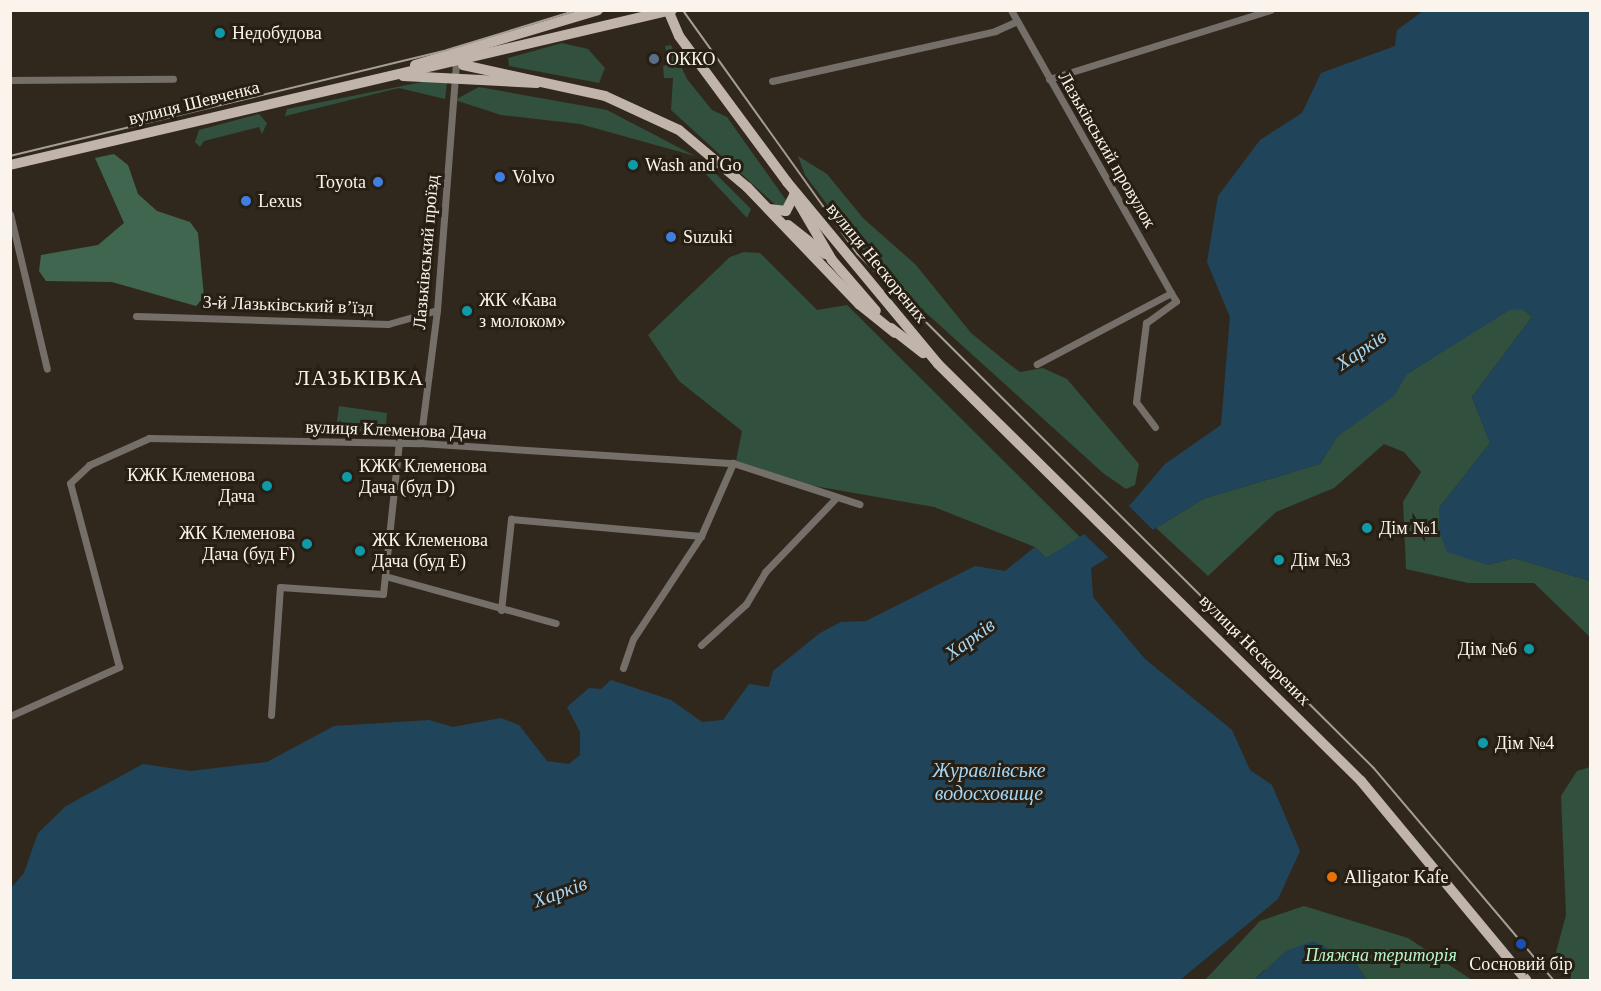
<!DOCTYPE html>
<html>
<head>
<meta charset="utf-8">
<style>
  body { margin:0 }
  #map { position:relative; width:1601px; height:991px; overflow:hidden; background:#31281d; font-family:Georgia,serif }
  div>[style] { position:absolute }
  .green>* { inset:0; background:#31503d }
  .forest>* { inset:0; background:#41664f }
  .water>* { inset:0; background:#20455b }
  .pier>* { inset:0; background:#31281d }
  .minor>* { height:7px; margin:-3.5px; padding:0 3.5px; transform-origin:3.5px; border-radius:3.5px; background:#756f6a }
  .primary>* { height:10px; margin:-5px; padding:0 5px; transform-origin:5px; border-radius:5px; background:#c1b4ab }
  .tram>* { height:1.5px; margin:-0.75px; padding:0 0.75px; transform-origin:0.75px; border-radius:0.75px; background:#a69e95 }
  .dots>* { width:16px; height:16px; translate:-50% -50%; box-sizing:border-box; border:3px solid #271f13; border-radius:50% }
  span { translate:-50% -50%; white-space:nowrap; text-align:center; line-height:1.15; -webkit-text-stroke:6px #271f13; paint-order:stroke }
  .poi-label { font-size:18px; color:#faf4ec }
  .left { translate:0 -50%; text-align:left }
  .right { translate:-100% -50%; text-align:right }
  .street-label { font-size:18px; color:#faf4ec }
  .park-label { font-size:18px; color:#b5f6cc; font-style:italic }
  .water-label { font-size:20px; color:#a5d7f7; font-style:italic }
  .quarter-label { font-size:21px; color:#faf4ec; letter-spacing:1.5px }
  .frame { position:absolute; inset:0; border:12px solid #faf4ec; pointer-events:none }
</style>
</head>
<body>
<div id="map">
  <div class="green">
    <div style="clip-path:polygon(562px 43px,588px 49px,605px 68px,599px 83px,509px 66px,508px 58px)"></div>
    <div style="clip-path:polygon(671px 45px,687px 79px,712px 110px,727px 117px,788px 203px,779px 208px,671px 110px,673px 78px,664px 78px,663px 66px,669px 64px,665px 46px)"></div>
    <div style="clip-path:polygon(432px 80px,447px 83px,445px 99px,399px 88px,285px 116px,287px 109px)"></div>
    <div style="clip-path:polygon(479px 87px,607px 110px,695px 156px,580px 124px,501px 115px,455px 100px)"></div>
    <div style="clip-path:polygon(259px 114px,267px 123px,262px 134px,259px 127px,204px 141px,200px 147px,195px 142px,199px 130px)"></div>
    <div style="clip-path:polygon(798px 156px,827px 174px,863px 218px,916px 265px,971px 333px,1009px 364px,1020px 372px,1043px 368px,1067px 379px,1139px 464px,1135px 485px,1126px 489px,1103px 473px,871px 263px,805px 175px)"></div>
    <div style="clip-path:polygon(701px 169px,716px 174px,751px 209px,747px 218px)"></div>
    <div style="clip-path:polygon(744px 252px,760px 253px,817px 310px,847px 305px,1081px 538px,1046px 558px,1035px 547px,934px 507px,803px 484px,736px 461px,742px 431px,679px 381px,648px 335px,730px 257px)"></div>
    <div style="clip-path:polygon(1510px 309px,1523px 309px,1532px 317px,1472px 397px,1490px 443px,1439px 508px,1488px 565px,1514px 558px,1590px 581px,1590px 637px,1534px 583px,1468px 583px,1406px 569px,1403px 502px,1421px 472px,1404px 452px,1384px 444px,1334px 488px,1276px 512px,1208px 576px,1156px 528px,1203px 499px,1320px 464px,1337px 437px,1407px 374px)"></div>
    <div style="clip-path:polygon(339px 406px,387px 413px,385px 436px,336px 430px)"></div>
    <div style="clip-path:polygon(1590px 767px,1590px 980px,1572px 980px,1555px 956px,1566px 915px,1561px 796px,1577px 771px)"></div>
    <div style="clip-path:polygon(1304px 906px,1408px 938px,1472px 980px,1367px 980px,1354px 961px,1264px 970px,1254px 980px,1205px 980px,1260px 921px)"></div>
  </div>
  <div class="forest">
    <div style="clip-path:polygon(114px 154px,128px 165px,138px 194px,157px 211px,190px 222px,198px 233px,204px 297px,196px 306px,112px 282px,46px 281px,39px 271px,41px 255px,98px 245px,124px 223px,95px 158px)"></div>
  </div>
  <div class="water">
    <div style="clip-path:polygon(1423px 11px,1590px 11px,1590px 581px,1514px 558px,1488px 565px,1447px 552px,1439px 531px,1439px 508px,1490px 443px,1472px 397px,1532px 317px,1523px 309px,1510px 310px,1407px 374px,1394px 396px,1337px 437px,1320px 464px,1203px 499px,1091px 568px,1093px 597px,1145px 659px,1232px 730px,1250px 770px,1272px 785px,1300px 851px,1278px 899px,1180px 980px,11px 980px,11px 888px,24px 873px,38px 833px,66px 806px,143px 764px,190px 771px,267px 762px,334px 726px,429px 720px,453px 727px,501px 718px,519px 725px,547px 761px,569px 764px,580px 755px,580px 732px,567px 707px,589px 688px,601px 689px,611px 680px,671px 700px,702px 722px,723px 720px,749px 684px,769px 687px,773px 671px,820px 633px,841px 622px,866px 621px,975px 566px,1005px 571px,1035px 547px,1046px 558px,1130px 505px,1165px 464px,1221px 425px,1230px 317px,1207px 262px,1218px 196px,1260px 140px,1302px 113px,1321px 73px,1395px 46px,1397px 30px)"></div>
    <div style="clip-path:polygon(1313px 941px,1354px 961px,1367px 980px,1254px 980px,1286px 951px)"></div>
  </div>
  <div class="pier">
    <div style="clip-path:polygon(1126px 503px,1155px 532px,1111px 560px,1083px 533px)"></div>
  </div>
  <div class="minor">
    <div style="left:1011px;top:10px;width:325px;rotate:60.5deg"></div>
    <div style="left:1171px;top:293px;width:152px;rotate:152.1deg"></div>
    <div style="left:1049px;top:79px;width:232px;rotate:-17.3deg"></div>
    <div style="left:10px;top:80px;width:163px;rotate:-0.4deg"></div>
    <div style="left:772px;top:81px;width:229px;rotate:-12.6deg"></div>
    <div style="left:995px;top:31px;width:24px;rotate:-24deg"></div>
    <div style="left:10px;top:214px;width:159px;rotate:76.6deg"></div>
    <div style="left:136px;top:316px;width:252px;rotate:1.8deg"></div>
    <div style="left:388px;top:324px;width:51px;rotate:-15.9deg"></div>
    <div style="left:1155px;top:427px;width:31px;rotate:-127deg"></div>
    <div style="left:1136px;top:402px;width:80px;rotate:-82.8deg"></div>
    <div style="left:1146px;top:323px;width:37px;rotate:-36deg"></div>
    <div style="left:1176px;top:301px;width:9px;rotate:-122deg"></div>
    <div style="left:420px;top:443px;width:134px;rotate:-82.7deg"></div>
    <div style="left:437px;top:310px;width:247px;rotate:-85.6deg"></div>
    <div style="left:385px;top:576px;width:177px;rotate:15.4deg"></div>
    <div style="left:501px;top:610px;width:92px;rotate:-83.7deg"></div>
    <div style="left:511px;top:519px;width:191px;rotate:5.1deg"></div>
    <div style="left:701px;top:645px;width:61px;rotate:-42.3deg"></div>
    <div style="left:746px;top:604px;width:37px;rotate:-59deg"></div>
    <div style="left:765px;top:572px;width:104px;rotate:-46.2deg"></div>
    <div style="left:623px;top:668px;width:31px;rotate:-71deg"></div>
    <div style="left:633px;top:639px;width:123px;rotate:-56.6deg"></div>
    <div style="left:701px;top:536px;width:80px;rotate:-66.3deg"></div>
    <div style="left:271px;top:715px;width:128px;rotate:-86deg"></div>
    <div style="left:280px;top:587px;width:103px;rotate:3.9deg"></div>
    <div style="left:383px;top:594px;width:153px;rotate:-84deg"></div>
    <div style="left:10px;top:716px;width:120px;rotate:-24.2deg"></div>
    <div style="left:119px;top:667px;width:190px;rotate:-104.9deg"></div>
    <div style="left:70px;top:483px;width:26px;rotate:-43deg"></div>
    <div style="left:89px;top:465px;width:66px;rotate:-24.2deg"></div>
    <div style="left:149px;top:438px;width:271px;rotate:1.1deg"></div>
    <div style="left:420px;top:443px;width:314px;rotate:3.7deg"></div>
    <div style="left:733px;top:463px;width:133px;rotate:18deg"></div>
  </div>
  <div class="primary">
    <div style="left:668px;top:10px;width:28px;rotate:67deg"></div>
    <div style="left:679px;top:36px;width:182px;rotate:53.5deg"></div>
    <div style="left:787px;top:182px;width:236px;rotate:50.3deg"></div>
    <div style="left:938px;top:364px;width:594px;rotate:44.59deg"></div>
    <div style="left:1361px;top:781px;width:259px;rotate:50.3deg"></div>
    <div style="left:415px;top:65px;width:191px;rotate:-16.7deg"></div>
    <div style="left:463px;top:65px;width:145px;rotate:12.3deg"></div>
    <div style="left:605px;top:96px;width:81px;rotate:24.7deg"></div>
    <div style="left:679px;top:130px;width:89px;rotate:40deg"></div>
    <div style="left:747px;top:187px;width:162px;rotate:46.3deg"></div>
    <div style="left:859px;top:304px;width:46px;rotate:38.9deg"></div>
    <div style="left:403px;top:76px;width:134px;rotate:3deg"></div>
    <div style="left:10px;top:165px;width:680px;rotate:-13.18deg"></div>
    <div style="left:794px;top:195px;width:75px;rotate:59.7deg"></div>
    <div style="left:832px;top:260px;width:67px;rotate:49.2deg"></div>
    <div style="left:769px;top:209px;width:17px;rotate:7deg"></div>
    <div style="left:786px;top:211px;width:18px;rotate:-63deg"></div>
    <div style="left:788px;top:225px;width:47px;rotate:38.1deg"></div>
    <div style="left:891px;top:328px;width:41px;rotate:38deg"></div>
  </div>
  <div class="tram">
    <div style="left:683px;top:10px;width:300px;rotate:54.4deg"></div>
    <div style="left:858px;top:254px;width:728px;rotate:44.89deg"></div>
    <div style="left:1374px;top:768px;width:278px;rotate:49.7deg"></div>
    <div style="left:10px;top:156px;width:450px;rotate:-13.6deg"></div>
    <div style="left:447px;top:50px;width:137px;rotate:-17deg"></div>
  </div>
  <div class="dots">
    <div style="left:220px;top:33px;background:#0f9aa8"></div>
    <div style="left:654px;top:59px;background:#5c6f8a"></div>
    <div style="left:633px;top:165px;background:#0f9aa8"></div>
    <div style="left:500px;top:177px;background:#3f7fe0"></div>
    <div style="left:378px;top:182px;background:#3f7fe0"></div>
    <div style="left:246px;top:201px;background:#3f7fe0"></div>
    <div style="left:671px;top:237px;background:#3f7fe0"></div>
    <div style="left:467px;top:311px;background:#0f9aa8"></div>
    <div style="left:347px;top:477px;background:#0f9aa8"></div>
    <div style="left:267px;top:486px;background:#0f9aa8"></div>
    <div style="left:1367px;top:528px;background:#0f9aa8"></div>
    <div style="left:307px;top:544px;background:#0f9aa8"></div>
    <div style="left:360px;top:551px;background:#0f9aa8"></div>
    <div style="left:1279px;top:560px;background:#0f9aa8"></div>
    <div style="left:1529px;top:649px;background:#0f9aa8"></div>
    <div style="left:1483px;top:743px;background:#0f9aa8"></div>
    <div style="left:1332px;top:877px;background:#e8710a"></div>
    <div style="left:1521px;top:944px;background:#1a4fb4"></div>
  </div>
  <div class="poi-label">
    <span class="left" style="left:232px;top:33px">Недобудова</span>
    <span class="left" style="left:666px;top:59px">ОККО</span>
    <span class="left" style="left:645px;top:165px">Wash and Go</span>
    <span class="left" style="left:512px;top:177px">Volvo</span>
    <span class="right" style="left:366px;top:182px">Toyota</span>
    <span class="left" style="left:258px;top:201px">Lexus</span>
    <span class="left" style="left:683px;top:237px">Suzuki</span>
    <span class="left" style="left:479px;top:311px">ЖК «Кава<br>з молоком»</span>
    <span class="left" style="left:359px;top:477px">КЖК Клеменова<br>Дача (буд D)</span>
    <span class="right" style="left:255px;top:486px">КЖК Клеменова<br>Дача</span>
    <span class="left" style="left:1379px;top:528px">Дім №1</span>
    <span class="right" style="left:295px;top:544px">ЖК Клеменова<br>Дача (буд F)</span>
    <span class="left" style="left:372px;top:551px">ЖК Клеменова<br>Дача (буд Е)</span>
    <span class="left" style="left:1291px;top:560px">Дім №3</span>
    <span class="right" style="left:1517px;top:649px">Дім №6</span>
    <span class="left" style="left:1495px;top:743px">Дім №4</span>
    <span class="left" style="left:1344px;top:877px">Alligator Kafe</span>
    <span style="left:1521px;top:964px">Сосновий бір</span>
  </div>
  <div class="street-label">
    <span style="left:194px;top:103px;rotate:-14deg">вулиця Шевченка</span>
    <span style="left:1107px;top:150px;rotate:60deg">Лазьківський провулок</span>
    <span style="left:426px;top:252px;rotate:-85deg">Лазьківський проїзд</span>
    <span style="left:877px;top:263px;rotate:51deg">вулиця Нескорених</span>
    <span style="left:288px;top:305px;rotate:2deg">3-й Лазьківський в’їзд</span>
    <span style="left:396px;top:430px;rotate:2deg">вулиця Клеменова Дача</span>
    <span style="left:1255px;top:650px;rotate:45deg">вулиця Нескорених</span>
  </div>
  <div class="park-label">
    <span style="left:1381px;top:955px">Пляжна територія</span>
  </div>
  <div class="water-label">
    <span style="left:1361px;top:350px;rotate:-34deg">Харків</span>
    <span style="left:970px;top:639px;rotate:-36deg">Харків</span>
    <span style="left:989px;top:782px">Журавлівське<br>водосховище</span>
    <span style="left:560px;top:892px;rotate:-20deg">Харків</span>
  </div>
  <div class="quarter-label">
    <span style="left:360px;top:378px">ЛАЗЬКІВКА</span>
  </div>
  <div class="frame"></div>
</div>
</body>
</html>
